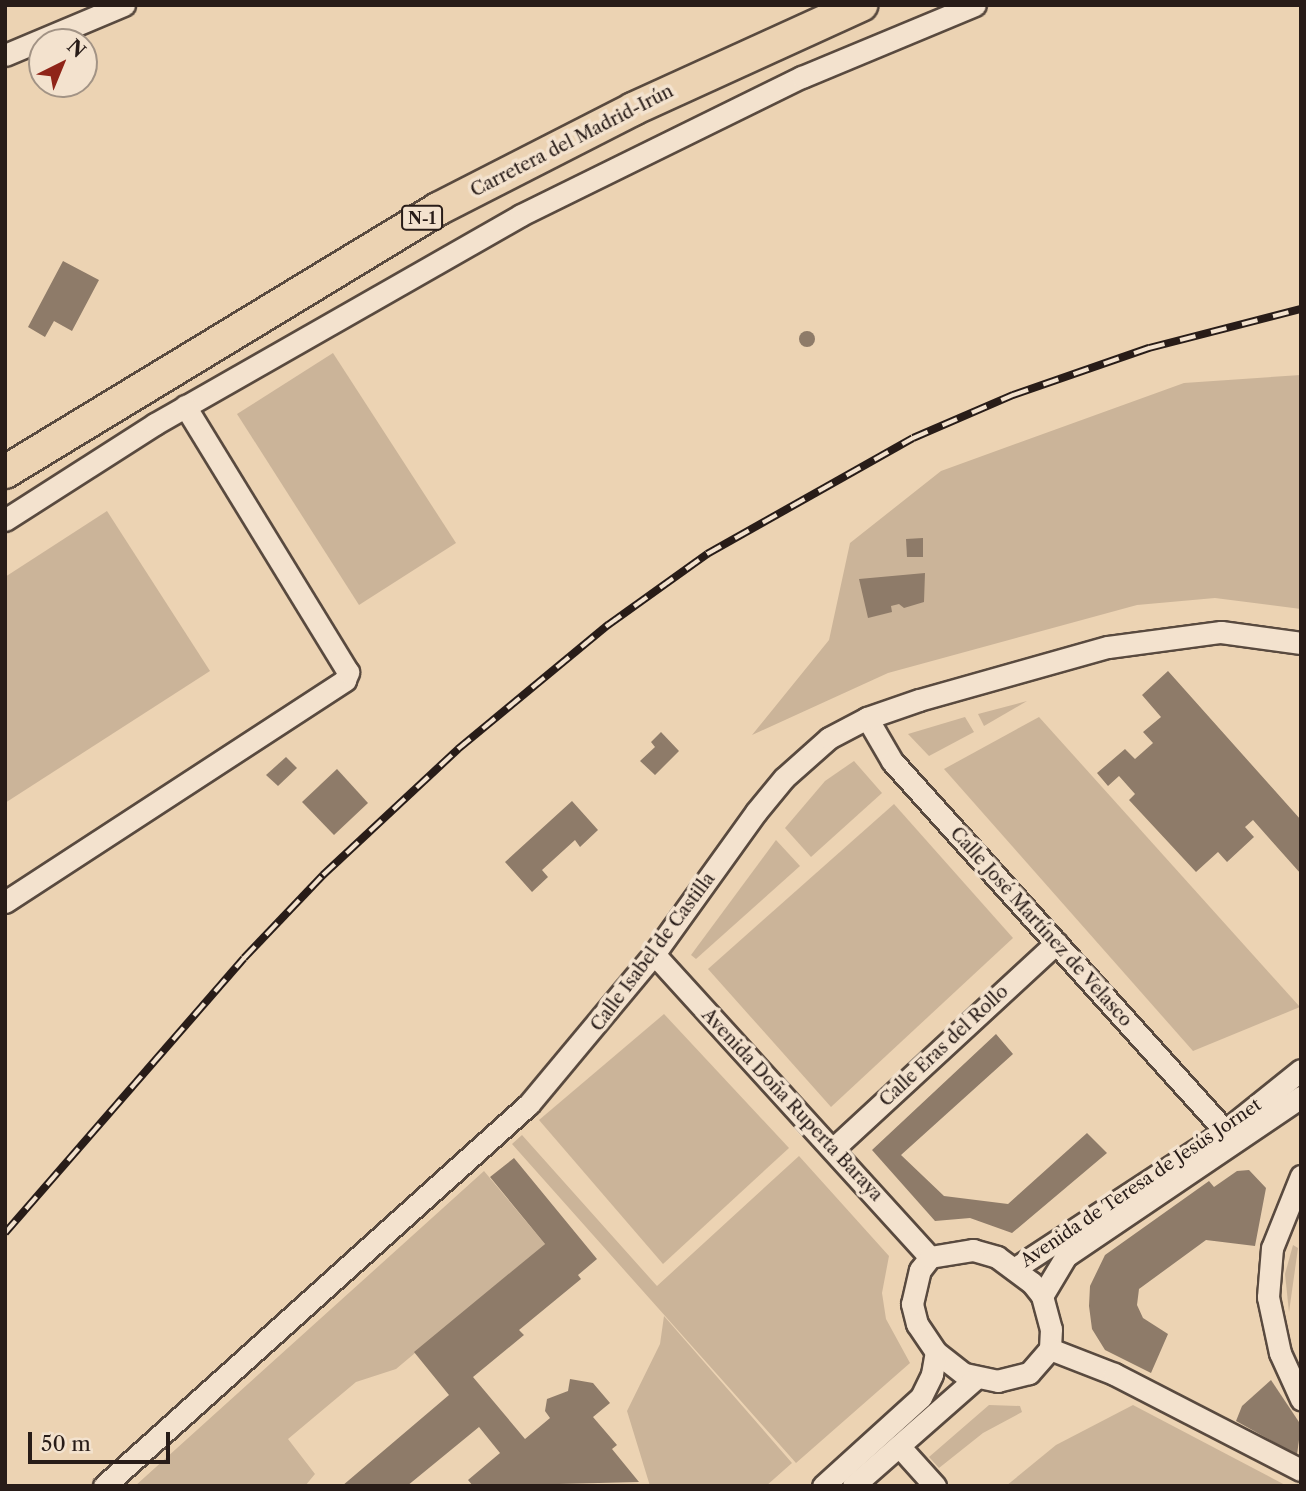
<!DOCTYPE html>
<html>
<head>
<meta charset="utf-8">
<style>
  body { margin:0 }
  #map { position:relative; width:1306px; height:1491px; overflow:hidden; background:#ecd3b3; font-family:"Libre Caslon Text",serif }
  div>[style] { position:absolute }
  .green>* { inset:0; background:#cbb499 }
  .building>* { inset:0; background:#8e7b69 }
  .round { border-radius:50% }
  .roads { filter:drop-shadow(2px 0 #594a3f) drop-shadow(-2px 0 #594a3f) drop-shadow(0 2px #594a3f) drop-shadow(0 -2px #594a3f) }
  .minor>* { height:21px; margin:-10.5px; padding:0 10.5px; transform-origin:10.5px; border-radius:10.5px; background:#f3e2ce }
  .highway>* { height:32px; margin:-16px; padding:0 16px; transform-origin:16px; border-radius:16px; background:#ecd3b3 }
  .rail>* { height:8px; margin-top:-4px; transform-origin:0; background:repeating-linear-gradient(90deg,#f3e2ce 0 16px,#281c18 0 32px); box-sizing:border-box; border-block:2px solid #281c18 }
  span { translate:-50% -50%; white-space:nowrap; text-align:center; line-height:1.15; -webkit-text-stroke:7px #f3e2ce; paint-order:stroke }
  .shield-label span { padding:2px 5px; background:#f3e2ce; border:2px solid; border-radius:5px; -webkit-text-stroke-width:0 }
  .shield-label { font-size:16px; color:#281c18; font-weight:700 }
  .street-label { font-size:18px; color:#281c18 }
  .frame { position:absolute; inset:0; border:7px solid #281c18; pointer-events:none }
  .north { position:absolute; left:28px; top:28px; width:70px; height:70px; box-sizing:border-box; background:#f3e2ce; border:2px solid #a29385; border-radius:50%; rotate:43deg; font-size:19px; font-weight:700; line-height:28px; text-align:center; color:#281c18 }
  .north::after { content:''; display:block; margin:auto; width:24px; height:32px; background:#8f2418; clip-path:polygon(50% 0,100% 100%,50% 72%,0 100%) }
  .scale { position:absolute; left:28px; top:1432px; width:142px; height:32px; box-sizing:border-box; border:4px solid #281c18; border-top:0; padding-left:9px; font-size:21px; line-height:24px; white-space:nowrap; color:#281c18; -webkit-text-stroke:5px #f3e2ce; paint-order:stroke }
</style>
</head>
<body>
<div id="map">
  <div class="green">
    <div style="clip-path:polygon(333px 353px,456px 543px,359px 605px,237px 414px)"></div>
    <div style="clip-path:polygon(1301px 375px,1301px 609px,1215px 598px,1137px 605px,888px 673px,752px 735px,829px 640px,850px 543px,941px 471px,1184px 383px)"></div>
    <div style="clip-path:polygon(107px 511px,210px 671px,5px 803px,5px 577px)"></div>
    <div style="clip-path:polygon(1027px 701px,984px 726px,978px 714px)"></div>
    <div style="clip-path:polygon(965px 717px,974px 732px,929px 756px,908px 734px)"></div>
    <div style="clip-path:polygon(1039px 717px,1300px 1007px,1193px 1051px,944px 769px)"></div>
    <div style="clip-path:polygon(854px 761px,882px 793px,811px 857px,785px 828px,825px 781px)"></div>
    <div style="clip-path:polygon(894px 804px,1013px 938px,831px 1107px,708px 969px)"></div>
    <div style="clip-path:polygon(776px 840px,800px 866px,696px 959px,691px 955px)"></div>
    <div style="clip-path:polygon(664px 1014px,789px 1148px,663px 1264px,539px 1120px)"></div>
    <div style="clip-path:polygon(522px 1135px,657px 1286px,799px 1156px,889px 1256px,882px 1293px,886px 1319px,910px 1363px,796px 1463px,512px 1144px)"></div>
    <div style="clip-path:polygon(484px 1171px,545px 1244px,396px 1369px,356px 1382px,288px 1439px,315px 1474px,305px 1486px,135px 1486px)"></div>
    <div style="clip-path:polygon(1293px 1245px,1298px 1248px,1289px 1312px,1285px 1274px)"></div>
    <div style="clip-path:polygon(664px 1316px,792px 1463px,766px 1486px,650px 1486px,627px 1411px,660px 1344px)"></div>
    <div style="clip-path:polygon(989px 1405px,1020px 1406px,1022px 1412px,983px 1433px,939px 1468px,929px 1457px)"></div>
    <div style="clip-path:polygon(1133px 1405px,1287px 1486px,1006px 1486px,1056px 1445px)"></div>
  </div>
  <div class="building">
    <div style="clip-path:polygon(63px 261px,99px 280px,72px 331px,54px 321px,45px 337px,28px 327px)"></div>
    <div class="round" style="left:799px;top:331px;width:16px;height:16px"></div>
    <div style="clip-path:polygon(923px 538px,923px 557px,907px 557px,906px 539px)"></div>
    <div style="clip-path:polygon(925px 573px,924px 602px,904px 608px,899px 604px,891px 606px,892px 612px,868px 618px,859px 579px)"></div>
    <div style="clip-path:polygon(1168px 671px,1301px 820px,1301px 874px,1253px 820px,1245px 827px,1254px 837px,1227px 862px,1218px 852px,1196px 872px,1129px 800px,1135px 794px,1119px 776px,1108px 786px,1097px 773px,1125px 749px,1135px 759px,1153px 743px,1143px 732px,1161px 717px,1142px 695px)"></div>
    <div style="clip-path:polygon(661px 732px,679px 751px,655px 775px,640px 761px,655px 747px,651px 742px)"></div>
    <div style="clip-path:polygon(286px 757px,297px 768px,278px 786px,266px 775px)"></div>
    <div style="clip-path:polygon(337px 769px,368px 803px,334px 835px,302px 802px)"></div>
    <div style="clip-path:polygon(572px 801px,598px 830px,580px 847px,575px 840px,542px 870px,548px 877px,532px 892px,505px 862px)"></div>
    <div style="clip-path:polygon(996px 1034px,1013px 1054px,901px 1155px,944px 1196px,1008px 1204px,1087px 1133px,1107px 1153px,1012px 1233px,970px 1218px,935px 1221px,872px 1150px)"></div>
    <div style="clip-path:polygon(514px 1158px,597px 1259px,578px 1275px,581px 1279px,519px 1330px,524px 1335px,473px 1377px,525px 1439px,550px 1418px,545px 1411px,547px 1399px,568px 1391px,570px 1379px,593px 1383px,610px 1403px,593px 1417px,617px 1445px,612px 1449px,639px 1482px,473px 1486px,468px 1480px,500px 1453px,479px 1427px,407px 1486px,342px 1486px,449px 1395px,414px 1352px,545px 1244px,490px 1177px)"></div>
    <div style="clip-path:polygon(1249px 1170px,1266px 1188px,1255px 1246px,1206px 1240px,1139px 1289px,1137px 1305px,1143px 1318px,1168px 1334px,1151px 1373px,1105px 1350px,1092px 1329px,1089px 1306px,1090px 1286px,1105px 1255px,1209px 1181px,1214px 1187px,1237px 1171px)"></div>
    <div style="clip-path:polygon(1271px 1380px,1301px 1425px,1297px 1455px,1236px 1421px,1242px 1406px)"></div>
  </div>
  <div class="roads">
    <div class="minor">
      <div style="left:5px;top:55px;width:129px;rotate:-22.8deg"></div>
      <div style="left:5px;top:520px;width:178px;rotate:-32.6deg"></div>
      <div style="left:155px;top:424px;width:421px;rotate:-29.7deg"></div>
      <div style="left:521px;top:215px;width:313px;rotate:-26.2deg"></div>
      <div style="left:802px;top:77px;width:187px;rotate:-22.6deg"></div>
      <div style="left:867px;top:718px;width:50px;rotate:59.8deg"></div>
      <div style="left:892px;top:761px;width:498px;rotate:48deg"></div>
      <div style="left:5px;top:902px;width:406px;rotate:-33.1deg"></div>
      <div style="left:345px;top:680px;width:9px;rotate:-69deg"></div>
      <div style="left:348px;top:672px;width:312px;rotate:-121.5deg"></div>
      <div style="left:654px;top:954px;width:410px;rotate:47.7deg"></div>
      <div style="left:833px;top:1149px;width:304px;rotate:-42.7deg"></div>
      <div style="left:1301px;top:1176px;width:78px;rotate:111.9deg"></div>
      <div style="left:1272px;top:1248px;width:49px;rotate:94.7deg"></div>
      <div style="left:1268px;top:1297px;width:57px;rotate:77.9deg"></div>
      <div style="left:1280px;top:1353px;width:51px;rotate:65.5deg"></div>
      <div style="left:973px;top:1250px;width:25px;rotate:16deg"></div>
      <div style="left:997px;top:1257px;width:44px;rotate:36.6deg"></div>
      <div style="left:1032px;top:1283px;width:16px;rotate:52deg"></div>
      <div style="left:1042px;top:1296px;width:34px;rotate:75deg"></div>
      <div style="left:1051px;top:1329px;width:20px;rotate:93deg"></div>
      <div style="left:1050px;top:1349px;width:32px;rotate:131deg"></div>
      <div style="left:1029px;top:1373px;width:32px;rotate:166deg"></div>
      <div style="left:998px;top:1381px;width:35px;rotate:-168deg"></div>
      <div style="left:964px;top:1374px;width:36px;rotate:-142deg"></div>
      <div style="left:936px;top:1352px;width:34px;rotate:-124deg"></div>
      <div style="left:917px;top:1324px;width:21px;rotate:-104deg"></div>
      <div style="left:912px;top:1304px;width:35px;rotate:-77deg"></div>
      <div style="left:920px;top:1270px;width:16px;rotate:-52deg"></div>
      <div style="left:930px;top:1257px;width:44px;rotate:-9.2deg"></div>
      <div style="left:1014px;top:1269px;width:252px;rotate:-33.2deg"></div>
      <div style="left:1225px;top:1131px;width:97px;rotate:-38.8deg"></div>
      <div style="left:1042px;top:1296px;width:47px;rotate:-59deg"></div>
      <div style="left:1066px;top:1256px;width:284px;rotate:-34.1deg"></div>
      <div style="left:1050px;top:1349px;width:69px;rotate:21.3deg"></div>
      <div style="left:1114px;top:1374px;width:210px;rotate:27.2deg"></div>
      <div style="left:899px;top:1446px;width:54px;rotate:48deg"></div>
      <div style="left:104px;top:1486px;width:571px;rotate:-41.95deg"></div>
      <div style="left:529px;top:1104px;width:195px;rotate:-50.2deg"></div>
      <div style="left:654px;top:954px;width:175px;rotate:-54.3deg"></div>
      <div style="left:756px;top:812px;width:44px;rotate:-50.5deg"></div>
      <div style="left:784px;top:778px;width:60px;rotate:-41.6deg"></div>
      <div style="left:829px;top:738px;width:43px;rotate:-27.8deg"></div>
      <div style="left:867px;top:718px;width:55px;rotate:-19.1deg"></div>
      <div style="left:919px;top:700px;width:196px;rotate:-15.7deg"></div>
      <div style="left:1108px;top:647px;width:114px;rotate:-7.6deg"></div>
      <div style="left:1221px;top:632px;width:81px;rotate:7.8deg"></div>
      <div style="left:823px;top:1486px;width:132px;rotate:-42.2deg"></div>
      <div style="left:921px;top:1397px;width:25px;rotate:-64deg"></div>
      <div style="left:932px;top:1374px;width:22px;rotate:-80deg"></div>
      <div style="left:853px;top:1486px;width:162px;rotate:-41.3deg"></div>
    </div>
    <div class="highway">
      <div style="left:5px;top:472px;width:507px;rotate:-31.27deg"></div>
      <div style="left:438px;top:209px;width:219px;rotate:-27.1deg"></div>
      <div style="left:633px;top:109px;width:251px;rotate:-24.5deg"></div>
    </div>
  </div>
  <div class="rail">
    <div style="left:5px;top:1233px;width:364px;rotate:-49deg"></div>
    <div style="left:244px;top:958px;width:115px;rotate:-46.4deg"></div>
    <div style="left:323px;top:875px;width:185px;rotate:-43deg"></div>
    <div style="left:458px;top:749px;width:195px;rotate:-39.6deg"></div>
    <div style="left:608px;top:625px;width:122px;rotate:-35.6deg"></div>
    <div style="left:707px;top:554px;width:236px;rotate:-29.4deg"></div>
    <div style="left:913px;top:438px;width:109px;rotate:-23.3deg"></div>
    <div style="left:1013px;top:395px;width:144px;rotate:-19.1deg"></div>
    <div style="left:1149px;top:348px;width:157px;rotate:-14.4deg"></div>
  </div>
  <div class="shield-label">
    <span style="left:422px;top:218px">N-1</span>
  </div>
  <div class="street-label">
    <span style="left:572px;top:141px;rotate:-27deg">Carretera del Madrid-Irún</span>
    <span style="left:1041px;top:927px;rotate:48deg">Calle José Martínez de Velasco</span>
    <span style="left:653px;top:952px;rotate:-53deg">Calle Isabel de Castilla</span>
    <span style="left:944px;top:1046px;rotate:-43deg">Calle Eras del Rollo</span>
    <span style="left:792px;top:1105px;rotate:47deg">Avenida Doña Ruperta Baraya</span>
    <span style="left:1141px;top:1183px;rotate:-34deg">Avenida de Teresa de Jesús Jornet</span>
  </div>
  <div class="frame"></div>
  <div class="north">N</div>
  <div class="scale">50 m</div>
</div>
</body>
</html>
